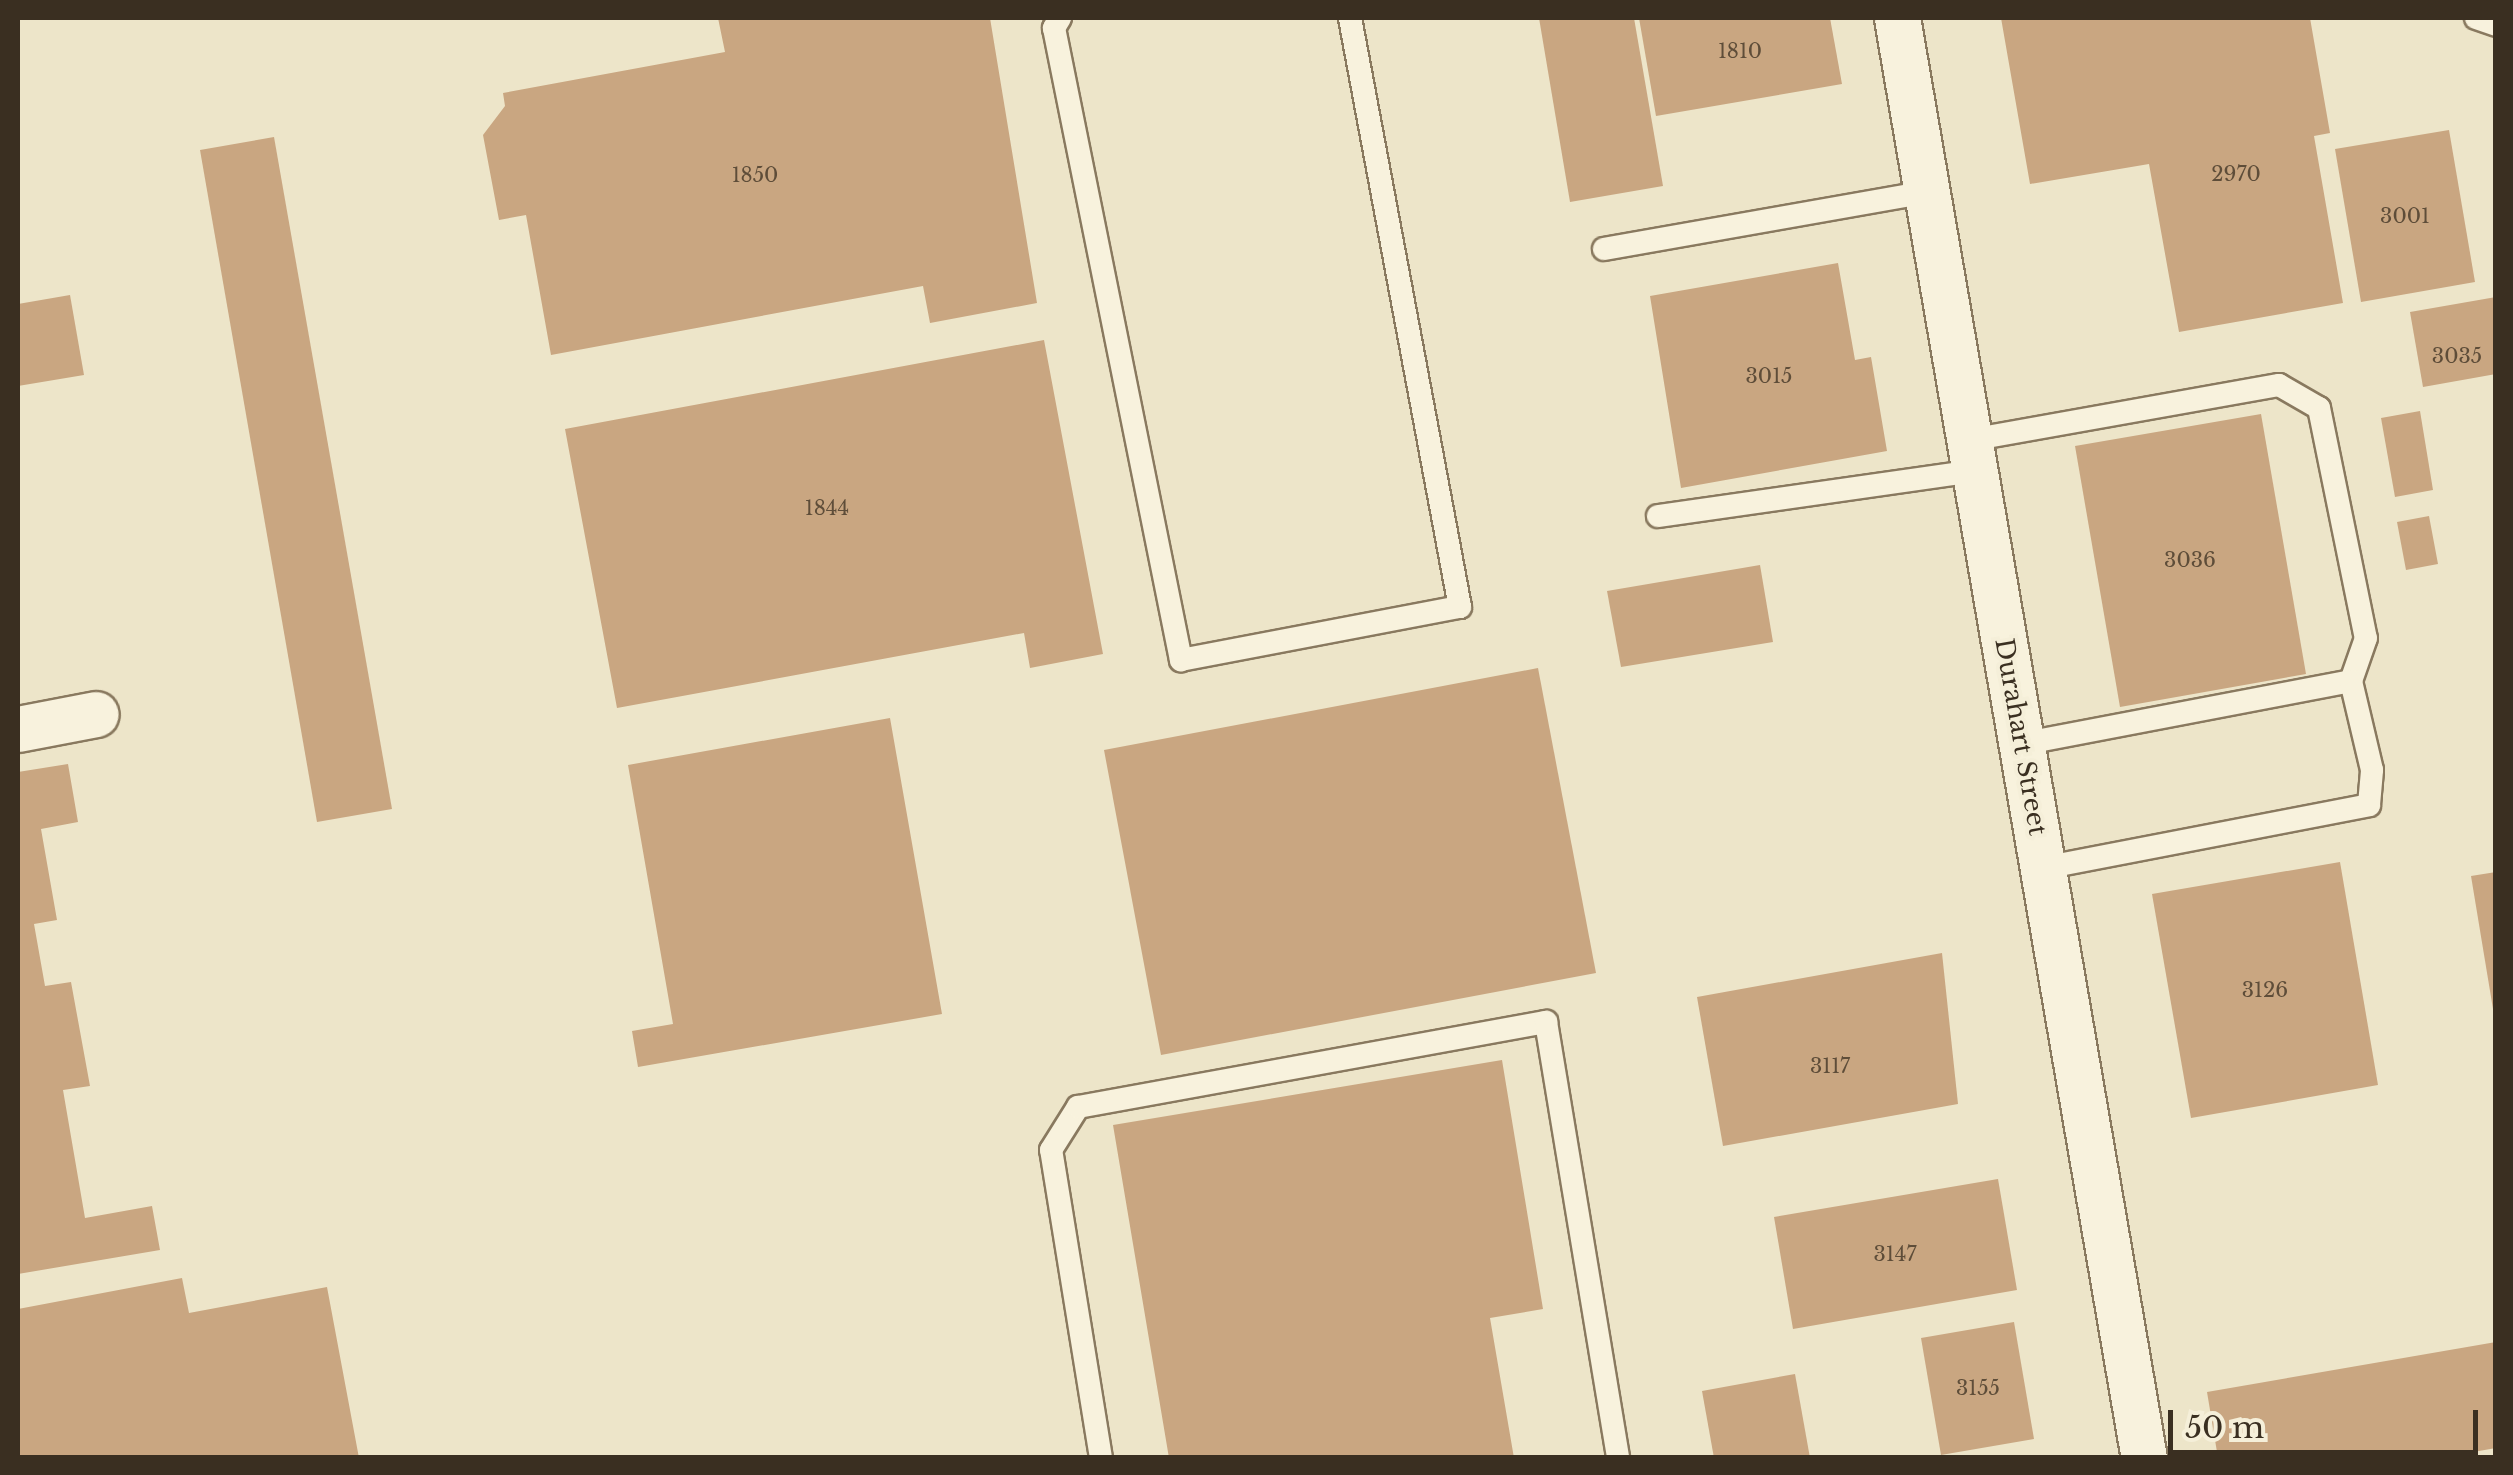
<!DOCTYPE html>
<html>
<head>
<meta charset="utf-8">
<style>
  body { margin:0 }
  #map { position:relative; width:2513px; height:1475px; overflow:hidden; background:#ede5c9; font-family:"Libre Baskerville",serif }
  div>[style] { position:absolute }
  .building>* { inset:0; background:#c9a681 }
  .roads { filter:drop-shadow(2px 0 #89795f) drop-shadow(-2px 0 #89795f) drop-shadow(0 2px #89795f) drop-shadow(0 -2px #89795f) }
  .service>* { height:22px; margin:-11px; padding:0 11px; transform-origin:11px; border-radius:11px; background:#f8f2dd }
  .minor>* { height:45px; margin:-22.5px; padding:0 22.5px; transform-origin:22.5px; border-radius:22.5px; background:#f8f2dd }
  span { translate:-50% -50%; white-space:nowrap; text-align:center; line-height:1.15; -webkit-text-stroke:8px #f5efd9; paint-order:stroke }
  .number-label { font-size:20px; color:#5e4d39 }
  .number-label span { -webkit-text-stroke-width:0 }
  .street-label { font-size:25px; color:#3a2f21 }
  .frame { position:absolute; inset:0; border:20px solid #3a2f21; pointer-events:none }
  .scale { position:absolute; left:2168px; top:1410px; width:310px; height:45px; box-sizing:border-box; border:5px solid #3a2f21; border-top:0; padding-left:12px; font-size:30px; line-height:35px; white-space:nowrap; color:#3a2f21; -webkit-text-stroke:8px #f5efd9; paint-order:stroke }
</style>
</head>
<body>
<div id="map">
  <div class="building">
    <div style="clip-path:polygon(718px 18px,990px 18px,1037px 303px,930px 323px,923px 286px,551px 355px,526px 215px,499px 220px,483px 135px,505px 106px,503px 93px,725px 52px)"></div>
    <div style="clip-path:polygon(1539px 18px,1634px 18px,1663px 186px,1570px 202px)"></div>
    <div style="clip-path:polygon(1639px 18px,1830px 18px,1842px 84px,1656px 116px)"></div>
    <div style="clip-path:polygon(2001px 18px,2310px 18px,2330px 133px,2314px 136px,2343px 303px,2179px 332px,2149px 164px,2030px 184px)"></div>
    <div style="clip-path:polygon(2449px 130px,2475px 282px,2361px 302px,2335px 149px)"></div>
    <div style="clip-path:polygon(274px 137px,392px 809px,317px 822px,200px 150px)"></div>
    <div style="clip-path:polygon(1838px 263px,1855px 360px,1871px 357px,1887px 451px,1681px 488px,1650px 296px)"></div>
    <div style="clip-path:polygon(70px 295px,84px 375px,18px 386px,18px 304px)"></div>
    <div style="clip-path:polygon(2496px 297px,2496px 374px,2423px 387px,2410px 312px)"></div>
    <div style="clip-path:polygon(1044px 340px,1103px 654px,1030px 668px,1024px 633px,617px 708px,565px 429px)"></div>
    <div style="clip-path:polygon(2420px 411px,2433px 490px,2395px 497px,2381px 418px)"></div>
    <div style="clip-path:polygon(2261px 414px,2306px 674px,2120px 707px,2075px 446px)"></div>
    <div style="clip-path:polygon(2429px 516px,2438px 564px,2406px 570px,2397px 522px)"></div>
    <div style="clip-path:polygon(1760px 565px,1773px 642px,1621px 667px,1607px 591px)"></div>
    <div style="clip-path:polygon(1538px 668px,1596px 973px,1161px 1055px,1104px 750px)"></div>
    <div style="clip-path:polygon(890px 718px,942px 1014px,638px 1067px,632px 1031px,673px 1024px,628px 765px)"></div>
    <div style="clip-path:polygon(68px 764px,78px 822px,41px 829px,57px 920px,34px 924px,45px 986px,71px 982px,90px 1086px,63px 1090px,85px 1218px,152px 1206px,160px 1250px,18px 1274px,18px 772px)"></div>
    <div style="clip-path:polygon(2340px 862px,2378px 1085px,2191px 1118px,2152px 894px)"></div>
    <div style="clip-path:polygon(2496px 872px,2496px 1009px,2493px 1009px,2471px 876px)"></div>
    <div style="clip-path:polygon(1942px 953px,1958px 1104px,1723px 1146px,1697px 997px)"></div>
    <div style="clip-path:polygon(1502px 1060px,1543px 1309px,1490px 1318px,1514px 1458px,1169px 1458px,1113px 1125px)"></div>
    <div style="clip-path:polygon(1998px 1179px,2017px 1290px,1793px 1329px,1774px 1217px)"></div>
    <div style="clip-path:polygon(182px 1278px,189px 1313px,327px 1287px,359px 1458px,18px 1458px,18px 1309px)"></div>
    <div style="clip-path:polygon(2014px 1322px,2034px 1439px,1941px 1455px,1921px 1338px)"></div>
    <div style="clip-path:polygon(2496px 1342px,2496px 1448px,2439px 1458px,2218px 1458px,2207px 1392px)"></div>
    <div style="clip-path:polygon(1795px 1374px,1810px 1458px,1714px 1458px,1702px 1391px)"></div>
  </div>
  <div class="roads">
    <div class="service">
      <div style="left:1060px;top:18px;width:12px;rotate:121deg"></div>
      <div style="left:1054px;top:28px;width:645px;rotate:78.64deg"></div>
      <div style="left:1181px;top:660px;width:284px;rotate:-10.8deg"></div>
      <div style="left:1460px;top:607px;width:599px;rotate:-100.58deg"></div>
      <div style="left:2476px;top:18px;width:21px;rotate:19deg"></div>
      <div style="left:1604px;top:249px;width:328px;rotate:-10deg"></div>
      <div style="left:1970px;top:440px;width:314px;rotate:-10.1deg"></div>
      <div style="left:2279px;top:385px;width:46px;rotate:29.9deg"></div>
      <div style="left:2319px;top:408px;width:235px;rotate:78.5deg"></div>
      <div style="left:2366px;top:638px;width:46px;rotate:109.2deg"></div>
      <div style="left:2351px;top:681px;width:335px;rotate:169.2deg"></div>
      <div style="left:1658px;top:516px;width:320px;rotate:-8.1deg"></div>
      <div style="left:2043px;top:868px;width:332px;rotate:-10.9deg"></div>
      <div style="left:2369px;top:805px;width:35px;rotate:-85deg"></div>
      <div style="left:2372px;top:770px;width:91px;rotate:-103.3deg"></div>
      <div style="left:1101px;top:1458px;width:312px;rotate:-99.2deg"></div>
      <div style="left:1051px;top:1150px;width:51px;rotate:-57.9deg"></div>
      <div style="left:1078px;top:1107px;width:476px;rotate:-10.3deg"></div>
      <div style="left:1546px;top:1022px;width:442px;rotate:80.6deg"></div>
    </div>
    <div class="minor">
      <div style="left:1897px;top:18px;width:1461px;rotate:80.27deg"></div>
      <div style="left:18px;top:729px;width:79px;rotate:-10.9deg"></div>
    </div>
  </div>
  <div class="number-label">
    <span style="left:1740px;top:51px">1810</span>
    <span style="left:2236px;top:174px">2970</span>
    <span style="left:755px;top:175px">1850</span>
    <span style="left:2405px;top:216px">3001</span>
    <span style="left:2457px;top:356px">3035</span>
    <span style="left:1769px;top:376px">3015</span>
    <span style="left:827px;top:508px">1844</span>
    <span style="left:2190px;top:560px">3036</span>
    <span style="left:2265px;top:990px">3126</span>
    <span style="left:1830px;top:1066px">3117</span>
    <span style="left:1895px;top:1254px">3147</span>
    <span style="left:1978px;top:1388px">3155</span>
  </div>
  <div class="street-label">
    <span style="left:2020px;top:737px;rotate:80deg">Durahart Street</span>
  </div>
  <div class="frame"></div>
  <div class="scale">50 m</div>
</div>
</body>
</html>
